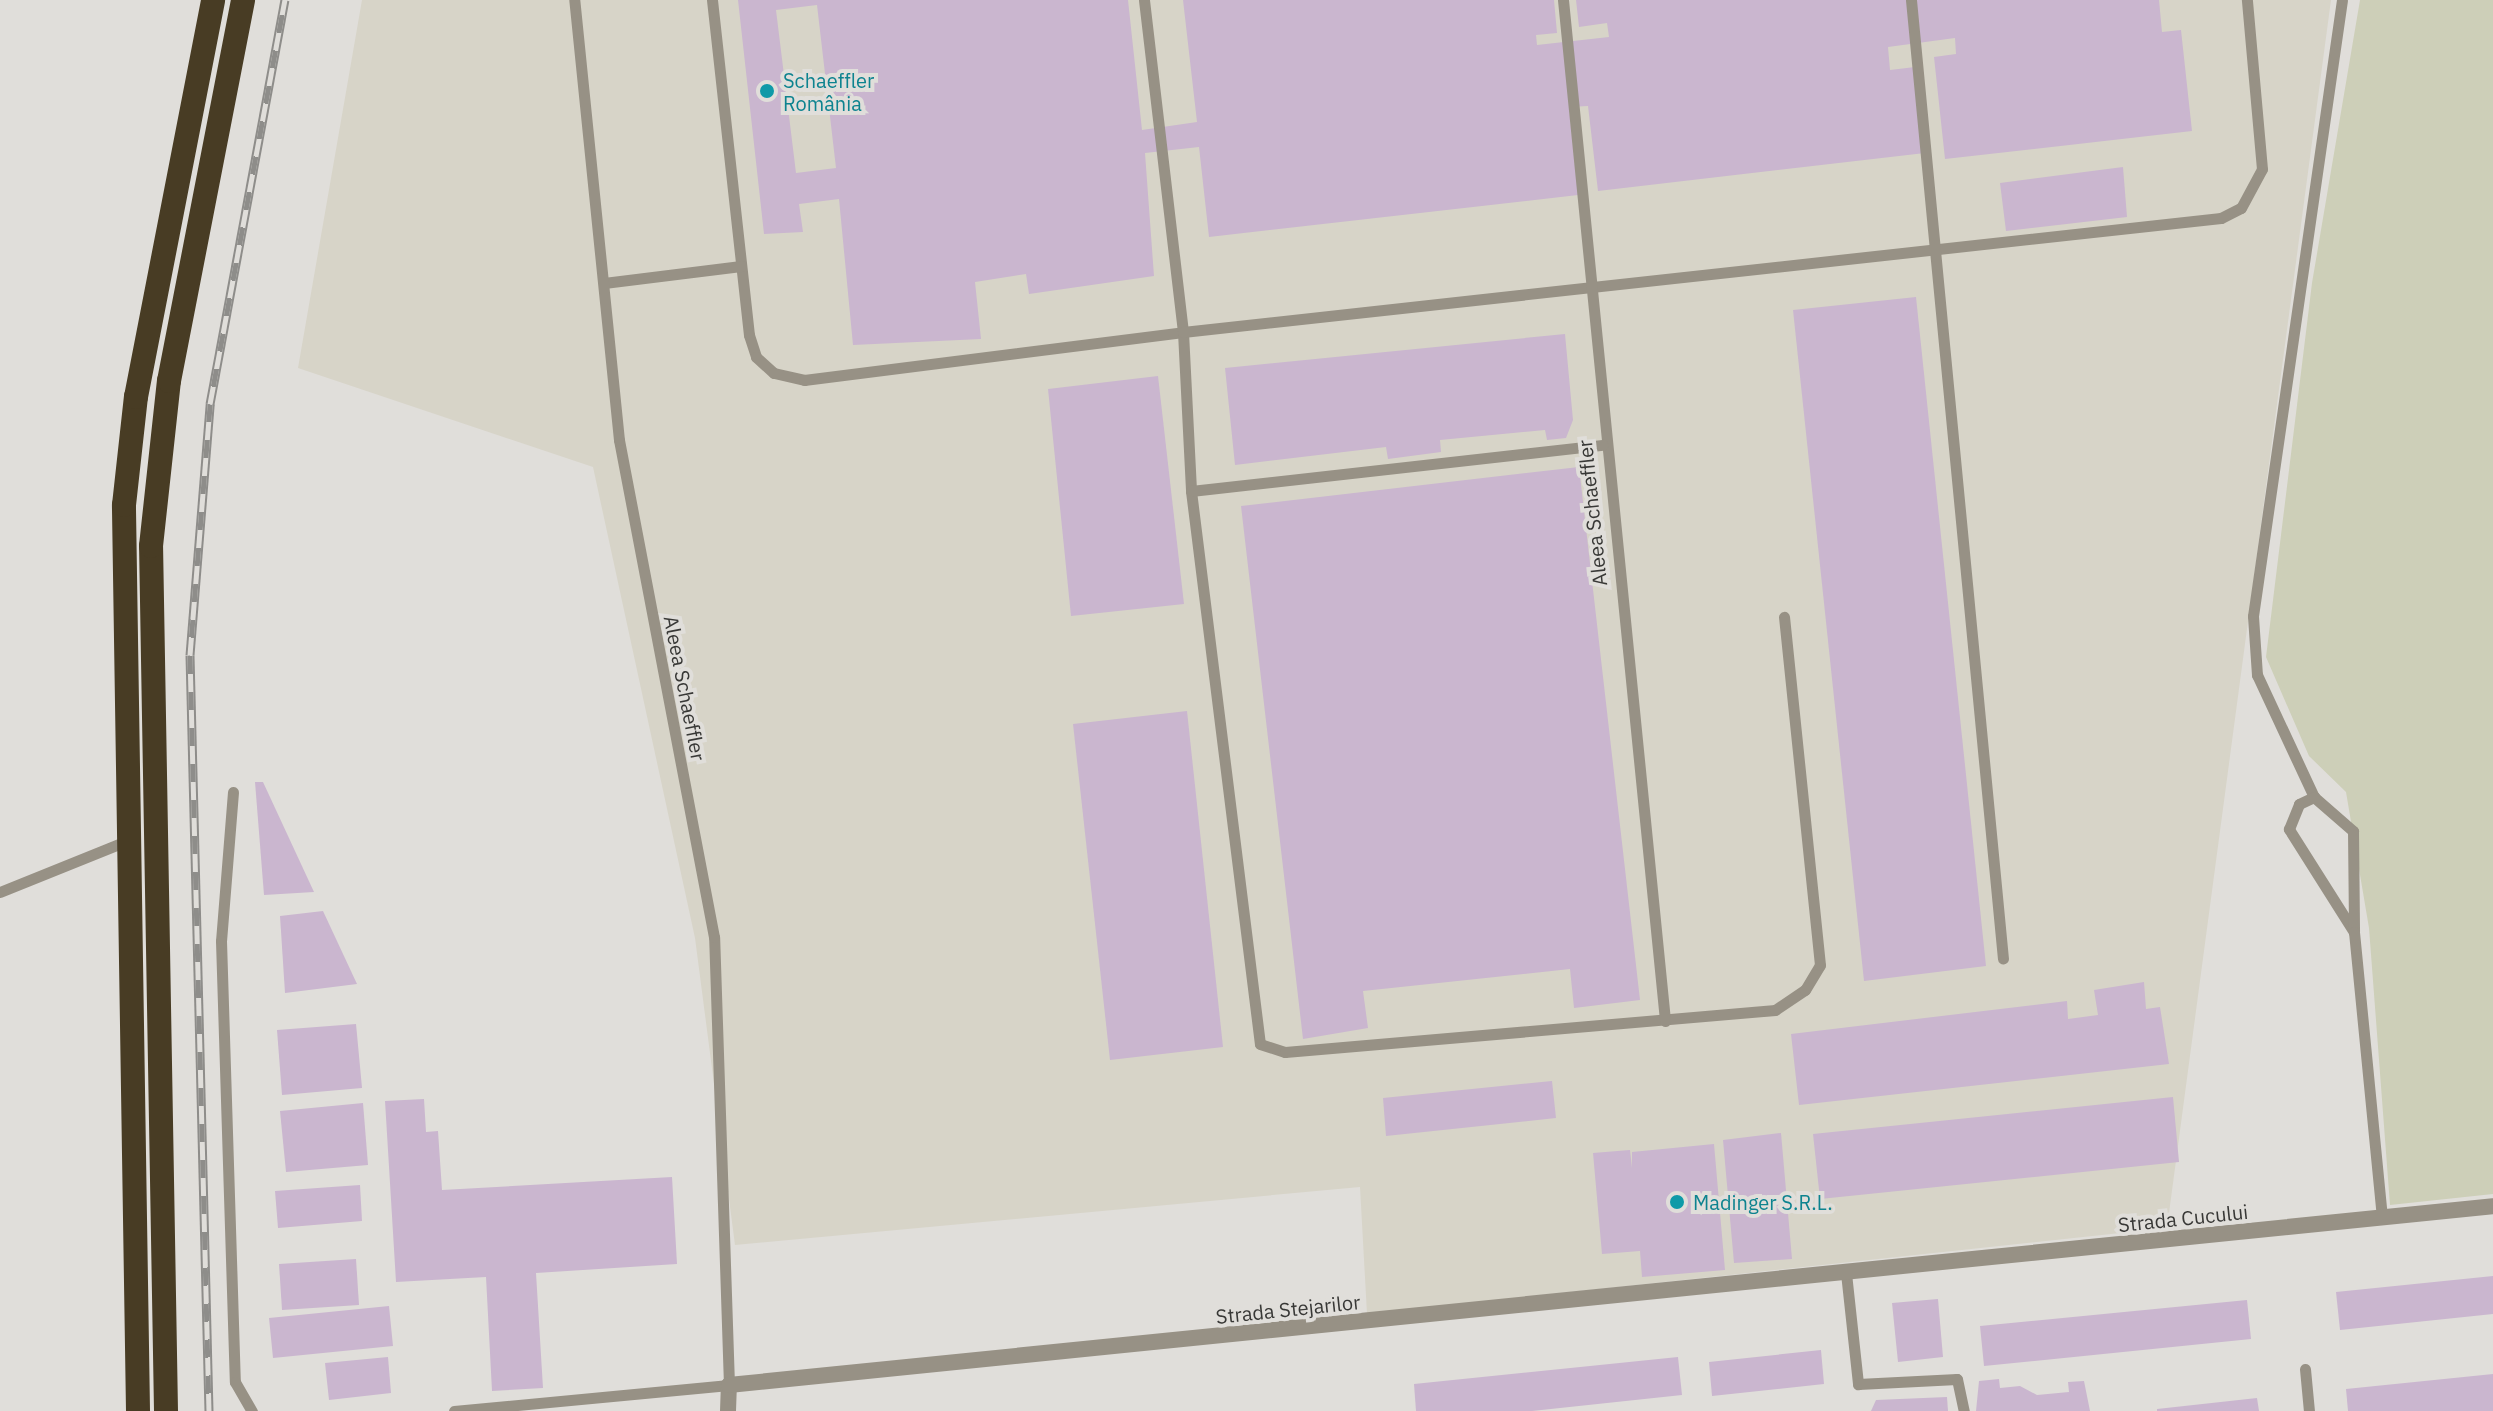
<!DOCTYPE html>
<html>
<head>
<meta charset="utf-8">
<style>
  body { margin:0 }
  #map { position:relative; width:2493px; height:1411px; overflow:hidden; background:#e0deda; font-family:"IBM Plex Sans",sans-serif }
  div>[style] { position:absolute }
  .built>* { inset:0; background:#d7d4c8 }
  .green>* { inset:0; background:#cdcfb8 }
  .building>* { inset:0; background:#cab6cf }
  .lane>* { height:11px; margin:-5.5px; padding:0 5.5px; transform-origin:5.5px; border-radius:5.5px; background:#979185 }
  .street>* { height:16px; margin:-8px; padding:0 8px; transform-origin:8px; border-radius:8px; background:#979185 }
  .highway>* { height:24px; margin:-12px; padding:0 12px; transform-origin:12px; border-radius:12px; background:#483c24 }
  .rail>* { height:9px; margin-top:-4.5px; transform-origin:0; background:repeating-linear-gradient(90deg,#e0deda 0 18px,#8e8d8a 0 36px); box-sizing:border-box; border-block:2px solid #8e8d8a }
  .dots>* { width:22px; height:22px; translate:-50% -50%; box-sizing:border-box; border:4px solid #e0deda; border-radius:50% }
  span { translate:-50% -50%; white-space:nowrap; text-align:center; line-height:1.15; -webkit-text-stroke:8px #e0deda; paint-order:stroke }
  .culture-label { font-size:20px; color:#0d838f }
  .left { translate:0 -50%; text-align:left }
  .street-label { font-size:20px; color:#383836 }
</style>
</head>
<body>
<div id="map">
  <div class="built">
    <div style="clip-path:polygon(362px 0,2331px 0,2167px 1228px,1367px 1314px,1360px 1187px,735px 1245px,695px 938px,593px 467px,298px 368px)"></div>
  </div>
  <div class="green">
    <div style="clip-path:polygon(2360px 0,2493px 0,2493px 1194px,2390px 1205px,2369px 928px,2346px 792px,2309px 756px,2266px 657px,2312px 283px)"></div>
  </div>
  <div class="building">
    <div style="clip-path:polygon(evenodd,738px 0,1128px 0,1142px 130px,1197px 122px,1183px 0,1554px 0,1557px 33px,1536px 35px,1537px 45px,1609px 37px,1607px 23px,1579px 27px,1576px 0,2159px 0,2162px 32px,2181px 30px,2192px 131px,1945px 159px,1934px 57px,1956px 54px,1955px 38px,1888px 47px,1890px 70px,1915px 67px,1925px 153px,1598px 191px,1588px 106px,1569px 107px,1578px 195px,1209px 237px,1199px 147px,1145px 153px,1154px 276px,1029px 294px,1026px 274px,975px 282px,981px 339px,853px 345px,839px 199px,799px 204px,803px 232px,764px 234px,738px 0,817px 5px,836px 168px,796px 173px,776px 10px,817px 5px)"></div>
    <div style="clip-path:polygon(2123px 167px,2127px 217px,2006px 231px,2000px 183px)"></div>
    <div style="clip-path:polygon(1916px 297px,1986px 966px,1864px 981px,1793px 310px)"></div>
    <div style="clip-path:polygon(1565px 334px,1573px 420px,1566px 438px,1547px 440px,1545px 430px,1440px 440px,1441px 452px,1388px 459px,1386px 447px,1235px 465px,1225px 368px)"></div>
    <div style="clip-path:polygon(1158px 376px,1184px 604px,1071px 616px,1048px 389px)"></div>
    <div style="clip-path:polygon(1579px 467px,1640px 1000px,1574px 1008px,1570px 969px,1363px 991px,1368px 1028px,1303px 1039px,1241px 506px)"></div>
    <div style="clip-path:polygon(1187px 711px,1223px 1047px,1110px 1060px,1073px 724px)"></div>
    <div style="clip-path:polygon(255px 782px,263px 782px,314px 892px,264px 895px)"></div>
    <div style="clip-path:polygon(323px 911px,357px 984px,285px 993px,280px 916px)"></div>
    <div style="clip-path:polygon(2144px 982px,2146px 1009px,2160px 1007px,2169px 1064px,1799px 1105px,1791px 1034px,2067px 1001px,2068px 1019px,2098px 1015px,2094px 990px)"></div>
    <div style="clip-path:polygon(356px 1024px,362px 1088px,282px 1095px,277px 1030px)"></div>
    <div style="clip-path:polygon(1552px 1081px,1556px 1118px,1386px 1136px,1383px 1098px)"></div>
    <div style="clip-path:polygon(2173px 1097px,2179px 1162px,1820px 1199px,1813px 1134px)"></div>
    <div style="clip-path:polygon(424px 1099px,426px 1132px,438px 1131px,442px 1190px,672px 1177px,677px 1264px,536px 1273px,543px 1388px,492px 1391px,486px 1277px,396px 1282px,385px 1101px)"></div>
    <div style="clip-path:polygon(363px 1103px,368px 1165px,286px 1172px,280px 1111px)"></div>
    <div style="clip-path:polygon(1781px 1133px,1792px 1259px,1734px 1263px,1723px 1140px)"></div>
    <div style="clip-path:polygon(1714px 1144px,1725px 1270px,1642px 1277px,1640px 1251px,1602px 1254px,1593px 1153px,1630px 1150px,1632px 1168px,1632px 1152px)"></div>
    <div style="clip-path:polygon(360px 1185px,362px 1221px,278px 1228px,275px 1191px)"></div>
    <div style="clip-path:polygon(356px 1259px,359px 1305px,282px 1310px,279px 1264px)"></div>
    <div style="clip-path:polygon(2493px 1276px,2493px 1314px,2340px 1330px,2336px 1292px)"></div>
    <div style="clip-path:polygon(1938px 1299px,1943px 1357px,1898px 1362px,1892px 1303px)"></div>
    <div style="clip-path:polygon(2247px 1300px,2251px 1339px,1984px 1366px,1980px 1326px)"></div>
    <div style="clip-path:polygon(389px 1306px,393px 1346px,273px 1358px,269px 1318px)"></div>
    <div style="clip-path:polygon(1821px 1350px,1824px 1384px,1712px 1396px,1709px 1362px)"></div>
    <div style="clip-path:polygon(388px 1357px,391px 1393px,329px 1400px,325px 1363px)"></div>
    <div style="clip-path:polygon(1678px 1357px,1682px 1395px,1532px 1411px,1416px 1411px,1414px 1384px)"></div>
    <div style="clip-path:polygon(2493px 1374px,2493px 1411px,2348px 1411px,2346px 1389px)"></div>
    <div style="clip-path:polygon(1999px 1379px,2000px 1388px,2020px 1386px,2037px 1395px,2069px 1392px,2068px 1382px,2084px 1381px,2090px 1411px,1976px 1411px,1979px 1381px)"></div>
    <div style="clip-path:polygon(1947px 1397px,1948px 1411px,1871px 1411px,1876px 1400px)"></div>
    <div style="clip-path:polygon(2257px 1398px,2259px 1411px,2157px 1411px,2157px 1409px)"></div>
  </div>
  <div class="lane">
    <div style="left:712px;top:0;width:337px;rotate:83.7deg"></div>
    <div style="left:749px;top:335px;width:23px;rotate:72deg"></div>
    <div style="left:756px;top:357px;width:24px;rotate:42deg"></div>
    <div style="left:774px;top:373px;width:31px;rotate:13deg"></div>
    <div style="left:804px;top:380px;width:382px;rotate:-7.2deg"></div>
    <div style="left:1183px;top:332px;width:159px;rotate:87.1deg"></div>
    <div style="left:1191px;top:491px;width:557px;rotate:82.89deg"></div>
    <div style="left:1260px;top:1044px;width:26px;rotate:18deg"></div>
    <div style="left:1285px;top:1052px;width:492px;rotate:-4.9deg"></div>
    <div style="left:1775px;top:1010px;width:36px;rotate:-34deg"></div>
    <div style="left:1805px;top:990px;width:29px;rotate:-59deg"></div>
    <div style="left:1820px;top:965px;width:350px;rotate:-95.9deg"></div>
    <div style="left:1144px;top:0;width:334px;rotate:83.3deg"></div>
    <div style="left:1183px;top:332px;width:1044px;rotate:-6.27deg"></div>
    <div style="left:2221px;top:218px;width:22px;rotate:-27deg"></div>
    <div style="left:2241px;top:208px;width:44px;rotate:-61.7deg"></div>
    <div style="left:2262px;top:169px;width:170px;rotate:-95.1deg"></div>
    <div style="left:1563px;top:0;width:1026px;rotate:84.29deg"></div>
    <div style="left:1911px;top:0;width:963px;rotate:84.52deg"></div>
    <div style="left:604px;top:283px;width:138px;rotate:-7.1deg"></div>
    <div style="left:1191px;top:491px;width:414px;rotate:-6.4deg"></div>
    <div style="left:233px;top:792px;width:149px;rotate:94.6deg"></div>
    <div style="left:221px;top:941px;width:441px;rotate:88.2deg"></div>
    <div style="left:235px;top:1382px;width:34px;rotate:60deg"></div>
    <div style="left:2314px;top:797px;width:135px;rotate:-115deg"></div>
    <div style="left:2257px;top:675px;width:59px;rotate:-93.9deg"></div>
    <div style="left:2253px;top:616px;width:622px;rotate:-81.78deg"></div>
    <div style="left:0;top:892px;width:136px;rotate:-22deg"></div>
    <div style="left:2354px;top:932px;width:122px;rotate:-122.3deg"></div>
    <div style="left:2289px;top:829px;width:27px;rotate:-68deg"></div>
    <div style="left:2299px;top:804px;width:17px;rotate:-25deg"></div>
    <div style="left:2314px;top:797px;width:52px;rotate:41.1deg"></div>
    <div style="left:2353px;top:831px;width:101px;rotate:89.4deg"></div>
    <div style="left:2354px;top:932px;width:286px;rotate:84.4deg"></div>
    <div style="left:1846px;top:1273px;width:112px;rotate:83.8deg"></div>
    <div style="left:1858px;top:1384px;width:99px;rotate:-2.9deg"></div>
    <div style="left:1957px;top:1379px;width:33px;rotate:78deg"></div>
    <div style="left:2305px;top:1369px;width:42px;rotate:84.6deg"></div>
    <div style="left:454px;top:1411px;width:276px;rotate:-5.4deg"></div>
    <div style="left:729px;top:1385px;width:448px;rotate:-91.9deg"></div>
    <div style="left:714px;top:937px;width:506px;rotate:-100.82deg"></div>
    <div style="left:619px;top:440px;width:442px;rotate:-95.8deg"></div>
  </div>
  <div class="street">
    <div style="left:728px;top:1411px;width:26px;rotate:-88deg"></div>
    <div style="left:729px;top:1385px;width:1773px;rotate:-5.79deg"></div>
  </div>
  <div class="highway">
    <div style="left:138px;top:1411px;width:906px;rotate:-90.89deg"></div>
    <div style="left:124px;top:505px;width:109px;rotate:-83.7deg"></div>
    <div style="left:136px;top:397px;width:404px;rotate:-79deg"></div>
    <div style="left:166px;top:1411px;width:865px;rotate:-90.99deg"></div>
    <div style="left:151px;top:546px;width:166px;rotate:-83.8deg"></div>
    <div style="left:169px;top:381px;width:388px;rotate:-79deg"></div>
  </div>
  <div class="rail">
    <div style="left:209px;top:1411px;width:756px;rotate:-91.44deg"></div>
    <div style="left:190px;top:655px;width:252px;rotate:-85.4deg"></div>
    <div style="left:210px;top:404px;width:411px;rotate:-79.5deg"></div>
  </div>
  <div class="dots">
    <div style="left:767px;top:91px;background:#0f9aa8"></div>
    <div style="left:1677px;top:1202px;background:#0f9aa8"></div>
  </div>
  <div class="culture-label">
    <span class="left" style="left:783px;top:92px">Schaeffler<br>România</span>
    <span class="left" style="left:1693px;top:1202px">Madinger S.R.L.</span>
  </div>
  <div class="street-label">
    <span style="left:1592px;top:513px;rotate:-96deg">Aleea Schaeffler</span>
    <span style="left:685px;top:688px;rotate:79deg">Aleea Schaeffler</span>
    <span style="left:2183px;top:1218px;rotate:-6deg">Strada Cucului</span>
    <span style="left:1288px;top:1309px;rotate:-6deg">Strada Stejarilor</span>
  </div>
</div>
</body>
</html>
